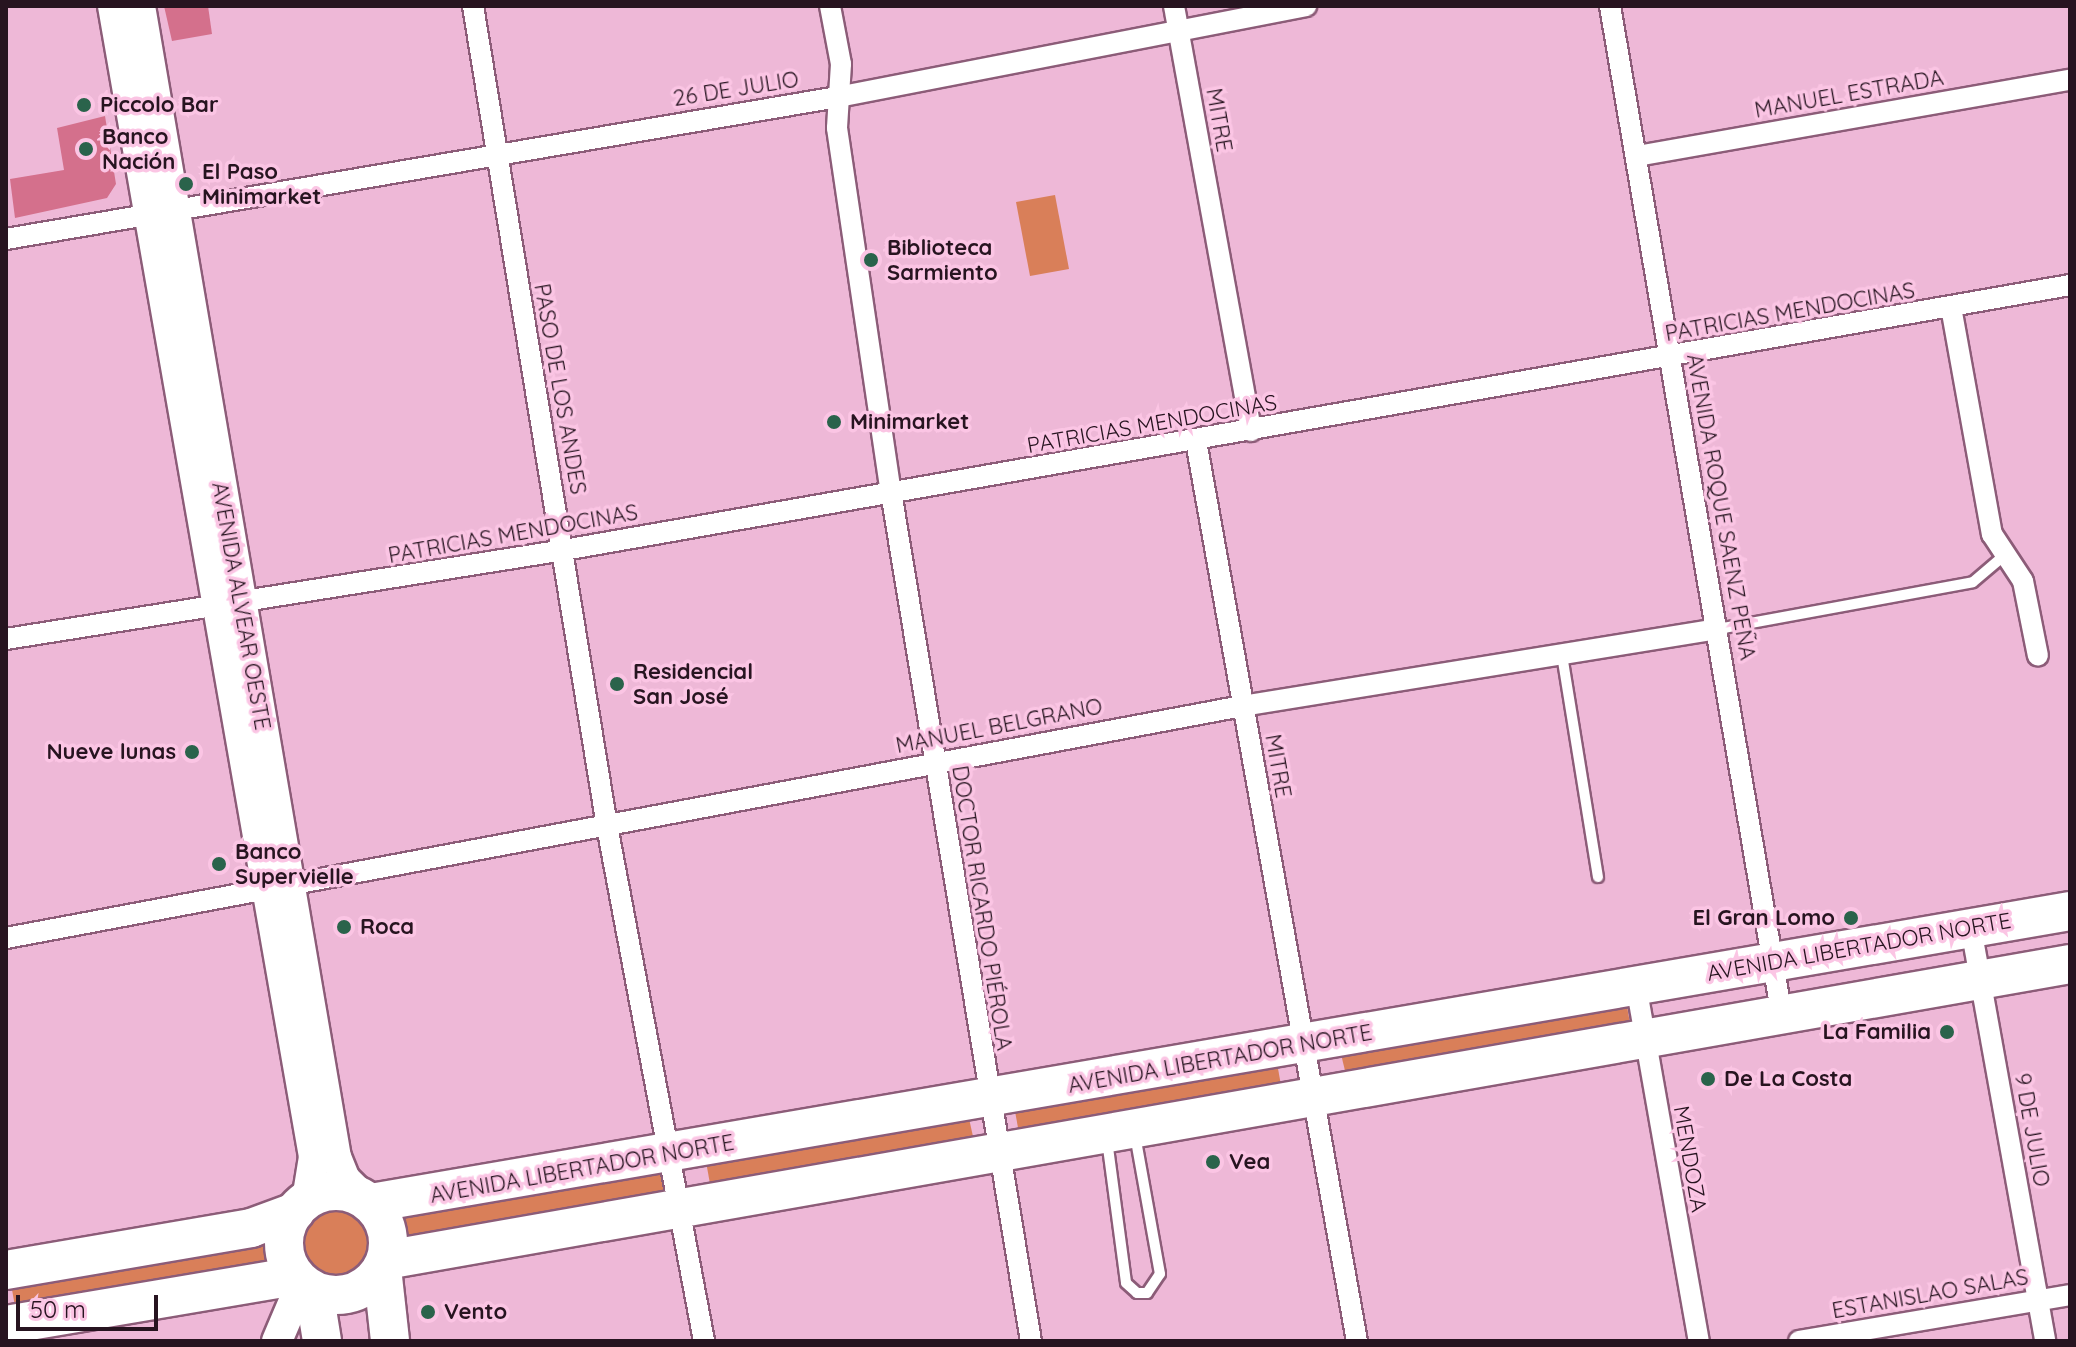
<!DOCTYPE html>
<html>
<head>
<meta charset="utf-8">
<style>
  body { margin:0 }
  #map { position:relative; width:2076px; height:1347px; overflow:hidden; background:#eeb8d7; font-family:Quicksand,sans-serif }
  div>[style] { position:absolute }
  .green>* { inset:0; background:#d97f59 }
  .round { border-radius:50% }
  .building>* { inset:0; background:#d4708c }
  .roads { filter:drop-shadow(2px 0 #8c5c78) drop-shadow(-2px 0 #8c5c78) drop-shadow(0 2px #8c5c78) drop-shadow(0 -2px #8c5c78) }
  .lane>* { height:10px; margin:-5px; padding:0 5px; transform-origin:5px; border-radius:5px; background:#fff }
  .street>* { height:20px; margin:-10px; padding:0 10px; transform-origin:10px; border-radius:10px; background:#fff }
  .secondary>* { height:30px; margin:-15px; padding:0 15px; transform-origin:15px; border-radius:15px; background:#fff }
  .highway>* { height:38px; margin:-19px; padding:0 19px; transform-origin:19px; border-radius:19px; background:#fff }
  .highway>.ring { margin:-19px; padding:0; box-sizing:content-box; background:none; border:38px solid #fff; border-radius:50% }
  .dots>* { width:22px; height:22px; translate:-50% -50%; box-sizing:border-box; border:4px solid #fbc5e4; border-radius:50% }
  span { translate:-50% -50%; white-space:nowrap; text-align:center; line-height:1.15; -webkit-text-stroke:7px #fbc5e4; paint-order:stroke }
  .street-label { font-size:22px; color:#271420 }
  .poi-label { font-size:22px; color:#271420; font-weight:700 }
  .left { translate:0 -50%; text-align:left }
  .right { translate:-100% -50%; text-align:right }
  .frame { position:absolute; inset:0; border:8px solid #271420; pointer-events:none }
  .scale { position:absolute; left:16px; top:1295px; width:142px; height:36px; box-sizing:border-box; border:4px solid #271420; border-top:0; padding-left:10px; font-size:24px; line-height:28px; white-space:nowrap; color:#271420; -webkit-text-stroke:6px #fbc5e4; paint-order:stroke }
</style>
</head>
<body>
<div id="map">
  <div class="green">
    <div style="clip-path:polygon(1055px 195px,1069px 269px,1030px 276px,1016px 202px)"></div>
    <div style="clip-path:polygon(1626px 1001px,1631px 1029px,1347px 1079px,1340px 1050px)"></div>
    <div style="clip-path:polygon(1277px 1063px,1282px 1091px,1020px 1139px,1015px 1111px)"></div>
    <div style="clip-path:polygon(968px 1114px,974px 1141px,711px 1189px,706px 1162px)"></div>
    <div style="clip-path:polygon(663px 1166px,669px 1194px,406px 1242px,401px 1214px)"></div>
    <div class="round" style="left:298px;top:1205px;width:78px;height:78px"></div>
    <div style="clip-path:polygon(273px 1236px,278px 1264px,16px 1312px,11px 1284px)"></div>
  </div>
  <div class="building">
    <div style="clip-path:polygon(164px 6px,208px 6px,212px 34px,172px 41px)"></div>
    <div style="clip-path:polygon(105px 116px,116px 184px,107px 198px,15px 218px,10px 179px,64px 170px,57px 128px)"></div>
  </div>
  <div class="roads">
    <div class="lane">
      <div style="left:1718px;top:629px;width:259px;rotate:-10.4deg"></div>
      <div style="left:1973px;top:582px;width:43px;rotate:-40.3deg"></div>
      <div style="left:1562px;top:655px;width:225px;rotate:80.8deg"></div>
      <div style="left:1107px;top:1140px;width:144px;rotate:82.4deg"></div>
      <div style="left:1126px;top:1283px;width:15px;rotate:42deg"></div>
      <div style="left:1137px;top:1293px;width:10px"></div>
      <div style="left:1147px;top:1293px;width:23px;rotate:-56deg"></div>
      <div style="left:1160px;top:1274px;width:141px;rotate:-100.2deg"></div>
    </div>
    <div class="street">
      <div style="left:473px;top:6px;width:831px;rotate:80.72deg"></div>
      <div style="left:607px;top:826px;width:524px;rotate:79.33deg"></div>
      <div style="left:830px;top:6px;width:59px;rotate:79.3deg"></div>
      <div style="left:841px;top:64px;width:64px;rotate:93.6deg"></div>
      <div style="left:837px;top:128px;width:368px;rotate:81.6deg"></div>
      <div style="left:891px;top:492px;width:860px;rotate:80.64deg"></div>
      <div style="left:1174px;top:6px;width:432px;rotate:79.7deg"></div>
      <div style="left:1610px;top:6px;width:1025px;rotate:80.34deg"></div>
      <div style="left:1637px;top:156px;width:440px;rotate:-10deg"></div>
      <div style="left:6px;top:239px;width:844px;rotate:-9.69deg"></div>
      <div style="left:838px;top:97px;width:477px;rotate:-11deg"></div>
      <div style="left:1951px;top:307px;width:231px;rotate:79.8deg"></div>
      <div style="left:1992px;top:534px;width:56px;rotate:56.6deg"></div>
      <div style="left:2023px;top:581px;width:76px;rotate:78.7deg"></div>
      <div style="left:1196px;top:441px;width:914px;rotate:79.86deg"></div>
      <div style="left:6px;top:639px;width:565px;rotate:-9.06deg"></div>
      <div style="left:564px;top:550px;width:1529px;rotate:-9.98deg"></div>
      <div style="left:1971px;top:928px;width:420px;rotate:79.8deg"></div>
      <div style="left:6px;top:938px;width:1258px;rotate:-10.63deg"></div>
      <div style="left:1242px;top:706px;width:482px;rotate:-9.2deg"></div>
      <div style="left:1636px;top:985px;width:362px;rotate:80deg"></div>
      <div style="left:1799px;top:1341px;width:275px;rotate:-9.6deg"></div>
    </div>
    <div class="secondary">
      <div style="left:113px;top:6px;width:1168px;rotate:80.09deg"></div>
      <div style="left:314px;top:1157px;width:44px;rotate:99.2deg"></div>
      <div style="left:140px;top:6px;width:1168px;rotate:80.34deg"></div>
      <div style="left:336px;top:1157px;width:24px;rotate:68deg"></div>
      <div style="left:345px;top:1179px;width:27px;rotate:45deg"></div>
      <div style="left:277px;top:1341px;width:64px;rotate:-67deg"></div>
    </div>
    <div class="highway">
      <div class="ring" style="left:284px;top:1191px;width:66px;height:66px"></div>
      <div style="left:371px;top:1203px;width:1724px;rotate:-9.75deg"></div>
      <div style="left:386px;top:1260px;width:1710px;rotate:-9.97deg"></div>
      <div style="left:382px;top:1268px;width:73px;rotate:83.7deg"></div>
      <div style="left:6px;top:1270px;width:249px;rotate:-9.7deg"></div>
      <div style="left:251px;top:1228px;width:47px;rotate:-20deg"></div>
      <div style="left:314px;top:1291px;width:51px;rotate:80.9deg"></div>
      <div style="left:6px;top:1325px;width:293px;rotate:-9.6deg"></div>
    </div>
  </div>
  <div class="dots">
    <div style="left:84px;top:105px;background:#2a634b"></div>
    <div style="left:86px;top:149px;background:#2a634b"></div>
    <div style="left:186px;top:184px;background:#2a634b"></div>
    <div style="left:871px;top:260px;background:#2a634b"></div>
    <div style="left:834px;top:422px;background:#2a634b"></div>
    <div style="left:617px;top:684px;background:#2a634b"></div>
    <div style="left:192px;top:752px;background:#2a634b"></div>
    <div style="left:219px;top:864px;background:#2a634b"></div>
    <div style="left:1851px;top:918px;background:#2a634b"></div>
    <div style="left:344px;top:927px;background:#2a634b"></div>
    <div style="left:1947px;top:1032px;background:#2a634b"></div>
    <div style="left:1708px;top:1079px;background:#2a634b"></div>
    <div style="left:1213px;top:1162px;background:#2a634b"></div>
    <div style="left:428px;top:1312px;background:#2a634b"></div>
  </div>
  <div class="street-label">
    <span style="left:736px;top:89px;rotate:-9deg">26 DE JULIO</span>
    <span style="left:1849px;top:94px;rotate:-10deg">MANUEL ESTRADA</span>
    <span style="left:1219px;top:120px;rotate:80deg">MITRE</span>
    <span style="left:1790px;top:312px;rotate:-10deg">PATRICIAS MENDOCINAS</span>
    <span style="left:560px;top:389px;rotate:80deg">PASO DE LOS ANDES</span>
    <span style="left:1152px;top:424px;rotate:-10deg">PATRICIAS MENDOCINAS</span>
    <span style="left:1721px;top:507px;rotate:80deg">AVENIDA ROQUE SAENZ PEÑA</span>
    <span style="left:513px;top:534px;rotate:-10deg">PATRICIAS MENDOCINAS</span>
    <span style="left:241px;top:606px;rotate:80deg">AVENIDA ALVEAR OESTE</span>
    <span style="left:999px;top:726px;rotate:-11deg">MANUEL BELGRANO</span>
    <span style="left:1278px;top:766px;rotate:80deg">MITRE</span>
    <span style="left:982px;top:908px;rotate:81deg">DOCTOR RICARDO PIÉROLA</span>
    <span style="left:1859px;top:947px;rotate:-10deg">AVENIDA LIBERTADOR NORTE</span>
    <span style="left:1220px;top:1059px;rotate:-10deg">AVENIDA LIBERTADOR NORTE</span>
    <span style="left:2032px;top:1130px;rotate:80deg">9 DE JULIO</span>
    <span style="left:1690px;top:1159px;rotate:80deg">MENDOZA</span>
    <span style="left:582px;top:1169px;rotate:-10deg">AVENIDA LIBERTADOR NORTE</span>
    <span style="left:1930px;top:1294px;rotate:-10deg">ESTANISLAO SALAS</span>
  </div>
  <div class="poi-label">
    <span class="left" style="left:100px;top:105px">Piccolo Bar</span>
    <span class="left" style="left:102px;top:149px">Banco<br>Nación</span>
    <span class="left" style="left:202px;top:184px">El Paso<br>Minimarket</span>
    <span class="left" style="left:887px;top:260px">Biblioteca<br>Sarmiento</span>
    <span class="left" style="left:850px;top:422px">Minimarket</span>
    <span class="left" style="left:633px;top:684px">Residencial<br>San José</span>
    <span class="right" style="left:176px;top:752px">Nueve lunas</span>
    <span class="left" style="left:235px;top:864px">Banco<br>Supervielle</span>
    <span class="right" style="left:1835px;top:918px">El Gran Lomo</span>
    <span class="left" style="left:360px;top:927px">Roca</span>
    <span class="right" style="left:1931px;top:1032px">La Familia</span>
    <span class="left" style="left:1724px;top:1079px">De La Costa</span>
    <span class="left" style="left:1229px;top:1162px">Vea</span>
    <span class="left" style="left:444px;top:1312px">Vento</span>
  </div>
  <div class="frame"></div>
  <div class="scale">50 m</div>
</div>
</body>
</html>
